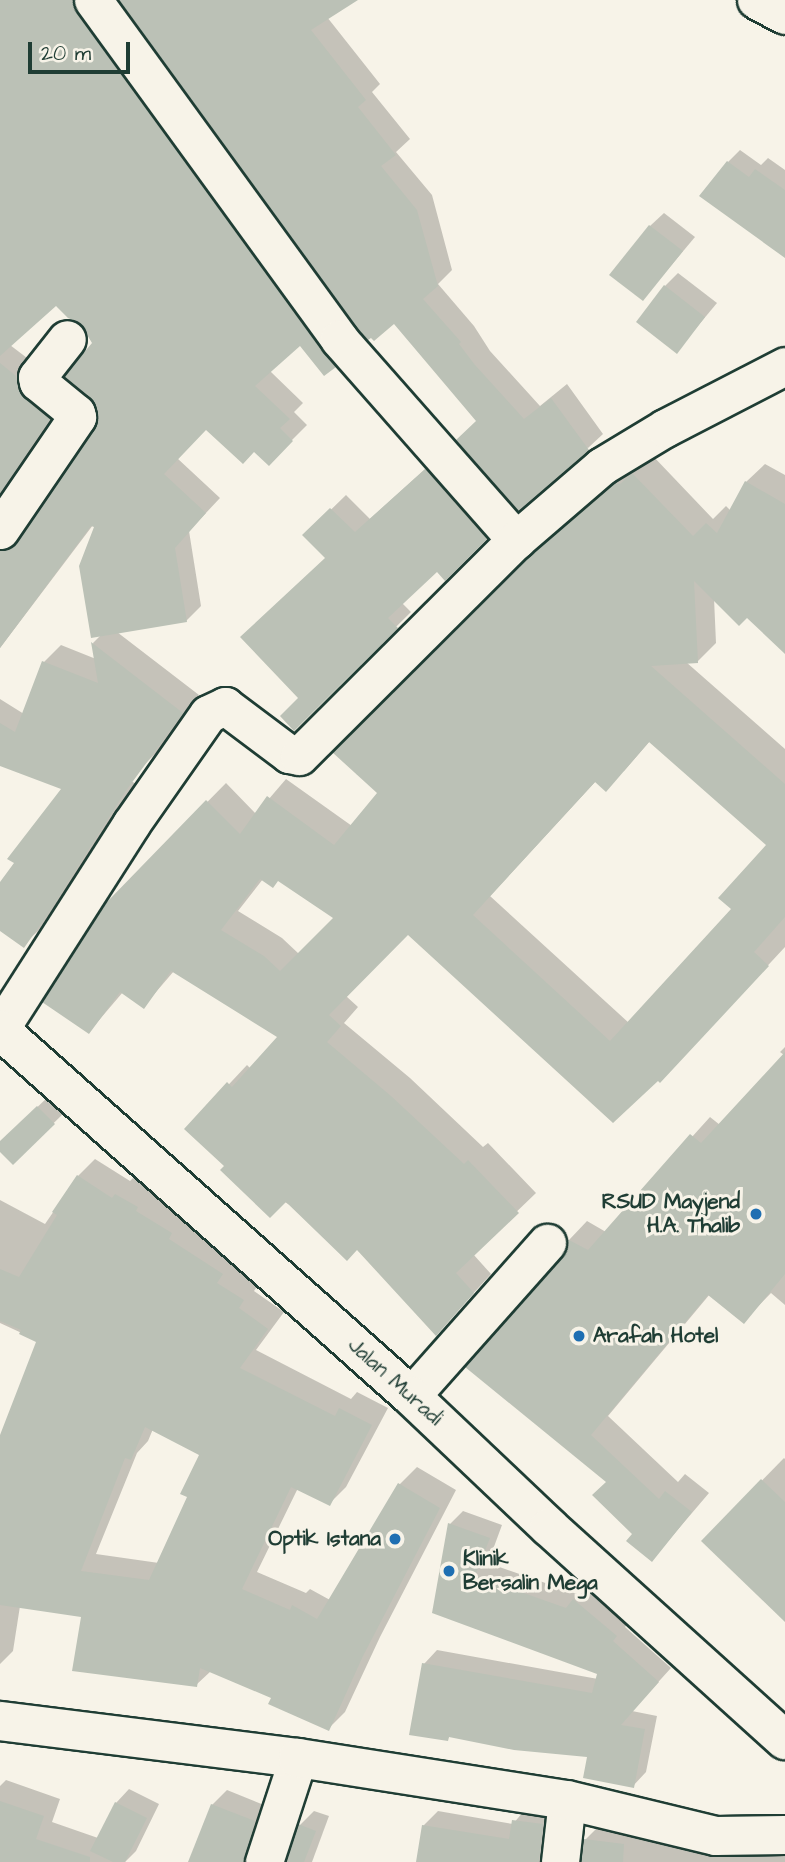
<!DOCTYPE html>
<html>
<head>
<meta charset="utf-8">
<style>
  body { margin:0 }
  #map { position:relative; width:785px; height:1862px; overflow:hidden; background:#f7f3e8; font-family:"Architects Daughter",sans-serif }
  div>[style] { position:absolute }
  .shadow>* { inset:0; background:#0003 }
  .building>* { inset:0; background:#bbc1b6 }
  .roads { filter:drop-shadow(2px 0 #1f3d34) drop-shadow(-2px 0 #1f3d34) drop-shadow(0 2px #1f3d34) drop-shadow(0 -2px #1f3d34) }
  .minor>* { height:37px; margin:-18.5px; padding:0 18.5px; transform-origin:18.5px; border-radius:18.5px; background:#f7f3e8 }
  .secondary>* { height:38px; margin:-19px; padding:0 19px; transform-origin:19px; border-radius:19px; background:#f7f3e8 }
  .trunk>* { height:38px; margin:-19px; padding:0 19px; transform-origin:19px; border-radius:19px; background:#f7f3e8 }
  .dots>* { width:19px; height:19px; translate:-50% -50%; box-sizing:border-box; border:4px solid #f7f3e8; border-radius:50% }
  span { translate:-50% -50%; white-space:nowrap; text-align:center; line-height:1.15; -webkit-text-stroke:6px #f7f3e8; paint-order:stroke }
  .poi-label { font-size:21px; color:#1f3d34; font-weight:700 }
  .right { translate:-100% -50%; text-align:right }
  .left { translate:0 -50%; text-align:left }
  .street-label { font-size:21px; color:#1f3d34 }
  .scale { position:absolute; left:28px; top:42px; width:102px; height:32px; box-sizing:border-box; border:4px solid #1f3d34; border-top:0; padding-left:9px; font-size:21px; line-height:24px; white-space:nowrap; color:#1f3d34; -webkit-text-stroke:5px #f7f3e8; paint-order:stroke }
</style>
</head>
<body>
<div id="map">
  <div class="shadow">
    <div style="clip-path:polygon(0 0,92px 0,349px 351px,334px 366px,300px 344px,270px 371px,303px 403px,294px 412px,307px 425px,269px 463px,254px 450px,207px 427px,177px 458px,220px 498px,189px 531px,201px 606px,186px 621px,117px 632px,199px 695px,161px 748px,144px 765px,44px 662px,61px 645px,96px 659px,93px 643px,101px 635px,96px 527px,93px 525px,0 648px,0 529px,15px 537px,24px 535px,100px 420px,94px 344px,88px 330px,56px 304px,10px 345px,31px 361px,64px 403px,0 497px)"></div>
    <div style="clip-path:polygon(121px 0,347px 0,327px 17px,380px 84px,372px 92px,410px 139px,396px 152px,432px 195px,452px 270px,438px 284px,474px 326px,490px 351px,540px 406px,567px 384px,603px 434px,588px 448px,478px 420px)"></div>
    <div style="clip-path:polygon(740px 150px,761px 165px,768px 158px,785px 170px,785px 256px,728px 162px)"></div>
    <div style="clip-path:polygon(664px 213px,695px 237px,643px 299px,650px 226px)"></div>
    <div style="clip-path:polygon(678px 273px,717px 303px,677px 351px,665px 286px)"></div>
    <div style="clip-path:polygon(441px 455px,500px 523px,445px 578px,437px 569px,402px 603px,411px 612px,294px 728px,327px 557px,305px 535px,346px 495px,370px 519px)"></div>
    <div style="clip-path:polygon(evenodd,652px 455px,713px 519px,726px 506px,731px 511px,746px 482px,765px 464px,785px 475px,785px 652px,747px 616px,714px 598px,716px 643px,697px 662px,686px 662px,785px 749px,785px 947px,660px 1081px,408px 933px,346px 996px,358px 1007px,344px 1023px,410px 1078px,483px 1147px,488px 1143px,536px 1193px,473px 1254px,491px 1274px,436px 1334px,357px 1248px,227px 1165px,187px 1129px,247px 1065px,251px 1069px,279px 1036px,174px 971px,144px 1006px,123px 992px,89px 1032px,107px 904px,226px 783px,256px 814px,286px 779px,352px 826px,379px 792px,551px 537px,634px 465px,640px 467px,652px 455px,650px 741px,768px 845px,734px 909px,629px 1023px,490px 896px,596px 781px,624px 771px,650px 741px,652px 455px,263px 879px,279px 879px,336px 918px,299px 954px,282px 938px,238px 911px,263px 879px)"></div>
    <div style="clip-path:polygon(0 699px,136px 784px,38px 931px,23px 945px,0 928px,0 885px,64px 788px,0 764px)"></div>
    <div style="clip-path:polygon(785px 1047px,785px 1305px,771px 1293px,744px 1321px,710px 1294px,608px 1416px,678px 1482px,685px 1474px,709px 1493px,652px 1560px,634px 1534px,608px 1482px,467px 1367px,564px 1258px,569px 1240px,587px 1221px,606px 1232px,710px 1117px,720px 1125px,784px 1055px,780px 1052px)"></div>
    <div style="clip-path:polygon(51px 1094px,67px 1110px,13px 1163px,0 1149px,0 1143px)"></div>
    <div style="clip-path:polygon(evenodd,95px 1159px,130px 1181px,133px 1178px,153px 1190px,151px 1193px,188px 1216px,185px 1221px,238px 1256px,232px 1265px,260px 1282px,254px 1291px,284px 1312px,256px 1350px,351px 1399px,357px 1392px,388px 1408px,346px 1487px,329px 1504px,298px 1488px,257px 1572px,306px 1593px,310px 1589px,330px 1600px,400px 1484px,417px 1467px,456px 1490px,380px 1637px,345px 1712px,328px 1729px,273px 1698px,211px 1671px,196px 1685px,83px 1615px,20px 1606px,13px 1651px,0 1664px,0 1440px,39px 1341px,0 1323px,0 1200px,45px 1224px,78px 1176px,95px 1159px,153px 1429px,202px 1455px,189px 1497px,159px 1563px,96px 1554px,137px 1453px,148px 1441px,153px 1429px)"></div>
    <div style="clip-path:polygon(784px 1458px,785px 1459px,785px 1619px,703px 1541px)"></div>
    <div style="clip-path:polygon(463px 1511px,502px 1525px,488px 1563px,580px 1595px,588px 1587px,629px 1622px,625px 1627px,671px 1668px,632px 1711px,657px 1716px,646px 1772px,633px 1786px,589px 1756px,451px 1735px,447px 1739px,424px 1664px,437px 1650px,598px 1679px,599px 1673px,433px 1612px,450px 1524px)"></div>
    <div style="clip-path:polygon(6px 1780px,60px 1799px,52px 1822px,98px 1838px,116px 1803px,129px 1789px,159px 1804px,136px 1851px,125px 1862px,0 1862px,0 1786px)"></div>
    <div style="clip-path:polygon(227px 1790px,269px 1807px,263px 1862px,189px 1862px,212px 1805px)"></div>
    <div style="clip-path:polygon(528px 1806px,557px 1810px,560px 1862px,417px 1862px,423px 1826px,438px 1811px,513px 1824px)"></div>
    <div style="clip-path:polygon(314px 1811px,329px 1816px,312px 1862px,286px 1862px,300px 1825px)"></div>
    <div style="clip-path:polygon(600px 1825px,785px 1847px,785px 1862px,581px 1862px,585px 1840px)"></div>
  </div>
  <div class="building">
    <div style="clip-path:polygon(0 0,72px 0,76px 12px,336px 367px,324px 376px,300px 346px,255px 386px,290px 419px,280px 428px,293px 441px,269px 466px,254px 452px,243px 464px,206px 430px,164px 474px,206px 513px,175px 548px,187px 622px,91px 638px,79px 566px,94px 527px,91px 526px,0 648px,0 551px,10px 549px,17px 542px,98px 420px,96px 408px,90px 397px,64px 376px,92px 343px,80px 323px,68px 318px,56px 306px,0 356px)"></div>
    <div style="clip-path:polygon(119px 0,358px 0,311px 30px,366px 100px,358px 107px,396px 155px,381px 166px,417px 210px,438px 286px,423px 299px,461px 342px,459px 344px,475px 365px,524px 419px,551px 398px,589px 450px,518px 511px,456px 440px,476px 421px,394px 324px,374px 341px,371px 338px,368px 340px,355px 326px)"></div>
    <div style="clip-path:polygon(727px 161px,749px 177px,755px 169px,785px 190px,785px 258px,699px 196px)"></div>
    <div style="clip-path:polygon(649px 225px,683px 251px,643px 301px,609px 275px)"></div>
    <div style="clip-path:polygon(664px 285px,705px 317px,677px 354px,636px 322px)"></div>
    <div style="clip-path:polygon(0 363px,16px 376px,18px 387px,25px 398px,50px 419px,0 493px)"></div>
    <div style="clip-path:polygon(425px 469px,487px 539px,445px 581px,437px 572px,388px 618px,398px 628px,294px 731px,280px 716px,298px 698px,240px 637px,325px 558px,302px 535px,330px 508px,355px 532px)"></div>
    <div style="clip-path:polygon(evenodd,632px 473px,693px 536px,706px 523px,717px 533px,745px 481px,785px 504px,785px 654px,747px 618px,739px 626px,694px 581px,698px 663px,651px 666px,785px 784px,785px 917px,754px 952px,769px 966px,660px 1083px,658px 1081px,613px 1123px,408px 935px,329px 1015px,341px 1026px,327px 1042px,391px 1096px,464px 1164px,468px 1160px,519px 1213px,456px 1273px,474px 1293px,436px 1336px,357px 1250px,347px 1261px,286px 1202px,270px 1218px,220px 1170px,224px 1166px,184px 1129px,227px 1082px,232px 1087px,277px 1037px,171px 971px,144px 1009px,120px 992px,89px 1034px,42px 1002px,106px 903px,206px 800px,240px 834px,267px 796px,334px 845px,377px 793px,332px 752px,530px 555px,614px 483px,620px 484px,632px 473px,649px 742px,766px 845px,718px 898px,731px 909px,610px 1041px,473px 915px,595px 782px,606px 792px,649px 742px,632px 473px,260px 879px,273px 888px,278px 881px,333px 918px,280px 971px,264px 956px,221px 930px,260px 879px)"></div>
    <div style="clip-path:polygon(91px 642px,183px 713px,125px 792px,50px 911px,24px 948px,0 931px,0 882px,14px 863px,7px 859px,61px 789px,0 766px,0 723px,15px 732px,42px 661px,98px 683px)"></div>
    <div style="clip-path:polygon(785px 1052px,785px 1274px,744px 1324px,708px 1295px,591px 1435px,659px 1499px,665px 1491px,692px 1512px,652px 1562px,626px 1541px,632px 1534px,592px 1495px,606px 1482px,465px 1367px,563px 1257px,567px 1239px,588px 1250px,690px 1134px,701px 1143px)"></div>
    <div style="clip-path:polygon(37px 1106px,55px 1124px,13px 1165px,0 1152px,0 1141px)"></div>
    <div style="clip-path:polygon(evenodd,77px 1175px,112px 1198px,115px 1194px,138px 1207px,136px 1211px,172px 1233px,169px 1239px,223px 1274px,217px 1283px,244px 1300px,239px 1308px,268px 1329px,240px 1368px,335px 1416px,339px 1408px,372px 1425px,330px 1506px,291px 1487px,242px 1589px,290px 1610px,292px 1605px,317px 1619px,398px 1483px,440px 1508px,363px 1656px,329px 1731px,268px 1704px,271px 1698px,200px 1668px,197px 1687px,72px 1671px,81px 1617px,0 1605px,0 1435px,36px 1342px,19px 1334px,21px 1330px,0 1321px,0 1269px,19px 1277px,57px 1215px,52px 1212px,77px 1175px,145px 1427px,199px 1455px,180px 1494px,187px 1497px,149px 1580px,81px 1571px,125px 1458px,131px 1460px,145px 1427px)"></div>
    <div style="clip-path:polygon(761px 1479px,785px 1502px,785px 1622px,701px 1541px)"></div>
    <div style="clip-path:polygon(448px 1523px,490px 1538px,475px 1576px,566px 1608px,573px 1599px,617px 1636px,613px 1641px,659px 1682px,621px 1725px,645px 1729px,634px 1788px,583px 1778px,587px 1757px,514px 1750px,449px 1737px,448px 1741px,409px 1735px,422px 1663px,592px 1693px,597px 1674px,432px 1613px)"></div>
    <div style="clip-path:polygon(0 1801px,44px 1816px,36px 1839px,90px 1857px,90px 1862px,0 1862px)"></div>
    <div style="clip-path:polygon(115px 1802px,147px 1818px,125px 1862px,113px 1862px,90px 1851px)"></div>
    <div style="clip-path:polygon(211px 1804px,255px 1821px,244px 1862px,188px 1862px)"></div>
    <div style="clip-path:polygon(512px 1820px,543px 1824px,539px 1862px,416px 1862px,422px 1825px,509px 1839px)"></div>
    <div style="clip-path:polygon(298px 1824px,316px 1831px,304px 1862px,286px 1862px)"></div>
    <div style="clip-path:polygon(584px 1839px,624px 1844px,623px 1862px,581px 1862px)"></div>
  </div>
  <div class="roads">
    <div class="minor">
      <div style="left:93px;top:0;width:419px;rotate:54deg"></div>
      <div style="left:339px;top:339px;width:268px;rotate:48.6deg"></div>
      <div style="left:0;top:530px;width:137px;rotate:-55.7deg"></div>
      <div style="left:77px;top:417px;width:4px;rotate:-104deg"></div>
      <div style="left:76px;top:413px;width:49px;rotate:-140.8deg"></div>
      <div style="left:38px;top:382px;width:5px;rotate:-101deg"></div>
      <div style="left:37px;top:377px;width:48px;rotate:-51.7deg"></div>
      <div style="left:0;top:1029px;width:243px;rotate:-57.4deg"></div>
      <div style="left:131px;top:824px;width:134px;rotate:-55deg"></div>
      <div style="left:208px;top:714px;width:19px;rotate:-25deg"></div>
      <div style="left:225px;top:706px;width:80px;rotate:36.9deg"></div>
      <div style="left:289px;top:754px;width:10px;rotate:11deg"></div>
      <div style="left:299px;top:756px;width:306px;rotate:-44.9deg"></div>
      <div style="left:516px;top:540px;width:113px;rotate:-40.7deg"></div>
      <div style="left:602px;top:466px;width:74px;rotate:-31.1deg"></div>
      <div style="left:665px;top:428px;width:135px;rotate:-27.3deg"></div>
      <div style="left:411px;top:1396px;width:205px;rotate:-48.4deg"></div>
      <div style="left:264px;top:1862px;width:109px;rotate:-71.9deg"></div>
      <div style="left:560px;top:1862px;width:62px;rotate:-83.6deg"></div>
    </div>
    <div class="secondary">
      <div style="left:757px;top:0;width:32px;rotate:28deg"></div>
      <div style="left:0;top:1721px;width:300px;rotate:7.1deg"></div>
      <div style="left:298px;top:1758px;width:272px;rotate:8.9deg"></div>
      <div style="left:567px;top:1800px;width:153px;rotate:13.6deg"></div>
      <div style="left:716px;top:1836px;width:69px;rotate:-0.8deg"></div>
    </div>
    <div class="trunk">
      <div style="left:0;top:1030px;width:550px;rotate:41.69deg"></div>
      <div style="left:411px;top:1396px;width:190px;rotate:43.5deg"></div>
      <div style="left:549px;top:1527px;width:318px;rotate:42.1deg"></div>
    </div>
  </div>
  <div class="dots">
    <div style="left:756px;top:1214px;background:#1f6fb2"></div>
    <div style="left:579px;top:1336px;background:#1f6fb2"></div>
    <div style="left:395px;top:1539px;background:#1f6fb2"></div>
    <div style="left:449px;top:1571px;background:#1f6fb2"></div>
  </div>
  <div class="poi-label">
    <span class="right" style="left:740px;top:1214px">RSUD Mayjend<br>H.A. Thalib</span>
    <span class="left" style="left:593px;top:1336px">Arafah Hotel</span>
    <span class="right" style="left:381px;top:1539px">Optik Istana</span>
    <span class="left" style="left:463px;top:1571px">Klinik<br>Bersalin Mega</span>
  </div>
  <div class="street-label">
    <span style="left:395px;top:1382px;rotate:42deg">Jalan Muradi</span>
  </div>
  <div class="scale">20 m</div>
</div>
</body>
</html>
